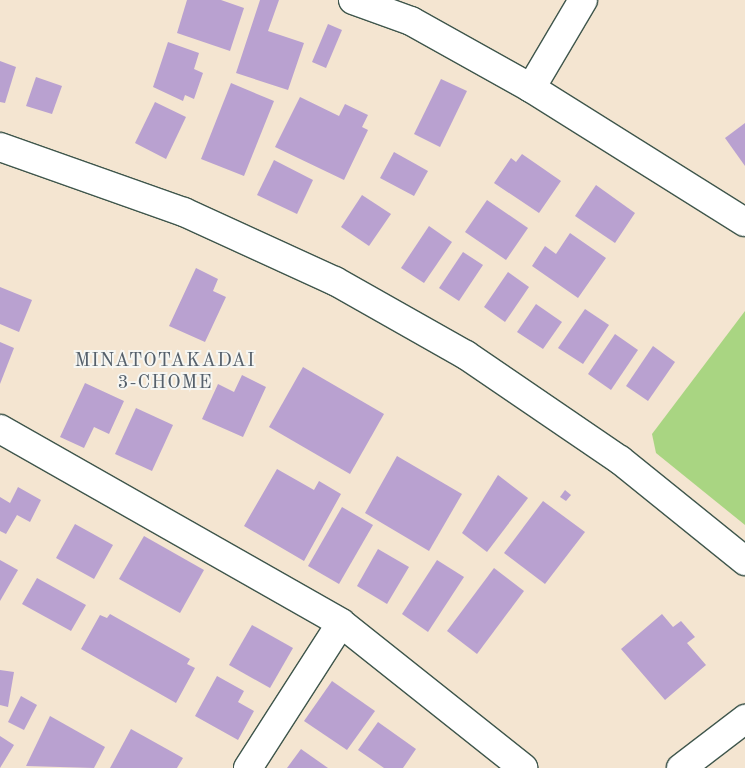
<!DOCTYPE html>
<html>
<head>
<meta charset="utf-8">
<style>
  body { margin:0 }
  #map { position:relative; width:745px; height:768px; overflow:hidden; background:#f4e5d1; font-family:"Old Standard TT",serif }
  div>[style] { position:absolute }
  .green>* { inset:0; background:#a9d582 }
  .building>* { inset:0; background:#b9a1d0 }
  .roads { filter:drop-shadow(1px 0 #3f564c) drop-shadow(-1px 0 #3f564c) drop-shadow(0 1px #3f564c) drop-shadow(0 -1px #3f564c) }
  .minor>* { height:28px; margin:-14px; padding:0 14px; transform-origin:14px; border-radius:14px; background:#fff }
  .tertiary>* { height:28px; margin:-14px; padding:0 14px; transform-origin:14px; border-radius:14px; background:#fff }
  span { translate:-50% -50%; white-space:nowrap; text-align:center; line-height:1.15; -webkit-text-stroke:4px #f6f6f2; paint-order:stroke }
  .neighbourhood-label { font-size:19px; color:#55606b; letter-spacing:1px }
</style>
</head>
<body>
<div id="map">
  <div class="green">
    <div style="clip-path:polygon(745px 311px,745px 525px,656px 453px,652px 434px)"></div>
  </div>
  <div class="building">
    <div style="clip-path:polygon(187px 0,221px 0,244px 8px,230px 51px,177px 33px)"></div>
    <div style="clip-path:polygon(260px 0,279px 0,268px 31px,304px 43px,288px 90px,236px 73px)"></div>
    <div style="clip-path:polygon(328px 24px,342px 30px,326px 68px,312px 62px)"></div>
    <div style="clip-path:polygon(168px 42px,199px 53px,194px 69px,203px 73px,194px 99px,185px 95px,183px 101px,153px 87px)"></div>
    <div style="clip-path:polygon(0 61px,16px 67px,5px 103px,0 102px)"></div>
    <div style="clip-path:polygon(36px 77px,62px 86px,52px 114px,26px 106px)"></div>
    <div style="clip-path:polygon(441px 79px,467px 91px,440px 147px,414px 134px)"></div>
    <div style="clip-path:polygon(231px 83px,274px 101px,244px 176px,201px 159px)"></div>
    <div style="clip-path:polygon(300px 97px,339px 116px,345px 104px,368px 115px,362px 127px,368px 130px,344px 180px,275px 147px)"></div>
    <div style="clip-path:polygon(155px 102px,186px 117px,166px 159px,135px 143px)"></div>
    <div style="clip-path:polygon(745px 123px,745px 166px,725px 138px)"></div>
    <div style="clip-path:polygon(394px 152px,428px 171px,414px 196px,380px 178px)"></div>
    <div style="clip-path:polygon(522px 154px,561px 181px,539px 213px,494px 183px,511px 158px,516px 162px)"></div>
    <div style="clip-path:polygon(274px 160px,313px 180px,297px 214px,257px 195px)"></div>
    <div style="clip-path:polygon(596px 185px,635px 213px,615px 243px,575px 216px)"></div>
    <div style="clip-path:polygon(362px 195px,391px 214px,369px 246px,341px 227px)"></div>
    <div style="clip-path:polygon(487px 200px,528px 228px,506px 260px,465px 232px)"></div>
    <div style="clip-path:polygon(429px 226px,452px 242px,424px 283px,401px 268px)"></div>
    <div style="clip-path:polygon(570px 233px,606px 258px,578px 298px,532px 266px,545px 246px,556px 254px)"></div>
    <div style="clip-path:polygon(463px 252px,483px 265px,459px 301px,439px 288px)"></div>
    <div style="clip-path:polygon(196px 268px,218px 279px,213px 291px,226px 297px,205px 342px,169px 326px)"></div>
    <div style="clip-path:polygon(508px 272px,529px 287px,505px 322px,484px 307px)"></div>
    <div style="clip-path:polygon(0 287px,32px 300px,19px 332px,0 324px)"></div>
    <div style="clip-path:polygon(536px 304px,562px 322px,543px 349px,517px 332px)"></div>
    <div style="clip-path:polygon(585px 309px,609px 325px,583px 364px,558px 348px)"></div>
    <div style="clip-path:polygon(615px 334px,638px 350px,611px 390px,588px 374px)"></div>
    <div style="clip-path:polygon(0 342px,14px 348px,0 384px)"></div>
    <div style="clip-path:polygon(653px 346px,675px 362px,648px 401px,626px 386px)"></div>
    <div style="clip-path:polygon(303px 367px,384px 414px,350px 474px,269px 427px)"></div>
    <div style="clip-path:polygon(242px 375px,266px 387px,243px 437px,202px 419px,218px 384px,234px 392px)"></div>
    <div style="clip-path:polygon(85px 383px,124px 401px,109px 434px,94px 427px,84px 448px,60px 437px)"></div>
    <div style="clip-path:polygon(136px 408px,173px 425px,152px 471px,115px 454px)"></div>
    <div style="clip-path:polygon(397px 456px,462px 494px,429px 551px,365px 513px)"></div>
    <div style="clip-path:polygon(277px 469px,314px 490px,319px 481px,341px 494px,304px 561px,244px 526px)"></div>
    <div style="clip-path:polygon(498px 475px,528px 498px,487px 552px,462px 533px)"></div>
    <div style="clip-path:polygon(18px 487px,41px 500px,30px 522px,17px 515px,6px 534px,0 531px,0 497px,10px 503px)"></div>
    <div style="clip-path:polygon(565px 490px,571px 495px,566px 501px,560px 497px)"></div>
    <div style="clip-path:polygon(543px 501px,585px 532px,545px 584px,504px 553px)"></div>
    <div style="clip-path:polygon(342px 507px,373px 525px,339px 584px,308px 566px)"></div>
    <div style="clip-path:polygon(75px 524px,113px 545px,94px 579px,56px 558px)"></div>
    <div style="clip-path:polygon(144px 536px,204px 570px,180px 613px,119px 579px)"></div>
    <div style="clip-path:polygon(378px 549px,409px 567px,387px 604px,357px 586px)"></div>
    <div style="clip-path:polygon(0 560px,18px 570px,0 601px)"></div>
    <div style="clip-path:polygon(437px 560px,464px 577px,428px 632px,402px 614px)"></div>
    <div style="clip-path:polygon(494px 568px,524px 591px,477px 654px,447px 631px)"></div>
    <div style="clip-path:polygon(37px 578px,86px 605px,71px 631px,22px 604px)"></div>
    <div style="clip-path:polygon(110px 614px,190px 659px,187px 664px,195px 668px,176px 703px,81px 649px,100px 615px,107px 618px)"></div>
    <div style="clip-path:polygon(662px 614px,673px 627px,681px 621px,695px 637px,687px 643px,706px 665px,665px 700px,621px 649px)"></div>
    <div style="clip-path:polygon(252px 625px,293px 648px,270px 688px,229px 665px)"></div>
    <div style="clip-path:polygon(0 670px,14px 672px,8px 707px,0 705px)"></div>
    <div style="clip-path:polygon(217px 676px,244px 691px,238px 702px,254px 711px,238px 740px,195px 716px)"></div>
    <div style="clip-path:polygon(332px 681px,375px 711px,347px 750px,304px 721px)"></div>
    <div style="clip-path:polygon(21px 696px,37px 705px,24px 730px,8px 722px)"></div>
    <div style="clip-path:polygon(50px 716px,105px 747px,94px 768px,26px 766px)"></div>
    <div style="clip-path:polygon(378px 722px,416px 749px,403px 768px,384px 768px,358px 750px)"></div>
    <div style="clip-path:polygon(131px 729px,183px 758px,177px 768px,110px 768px)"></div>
    <div style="clip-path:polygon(0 736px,14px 745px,0 768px)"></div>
    <div style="clip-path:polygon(301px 749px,328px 768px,287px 768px)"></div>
  </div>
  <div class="roads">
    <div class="minor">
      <div style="left:353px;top:0;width:62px;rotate:19.9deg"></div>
      <div style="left:411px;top:21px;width:137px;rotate:29.2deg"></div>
      <div style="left:531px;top:88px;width:252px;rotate:32.1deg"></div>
      <div style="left:531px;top:88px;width:102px;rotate:-59.4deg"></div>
      <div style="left:0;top:429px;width:392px;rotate:29.6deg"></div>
      <div style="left:341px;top:623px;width:233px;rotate:38.5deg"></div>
      <div style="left:248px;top:768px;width:172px;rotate:-57.3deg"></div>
      <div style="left:681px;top:768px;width:81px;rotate:-37.4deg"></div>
    </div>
    <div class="tertiary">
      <div style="left:0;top:147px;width:195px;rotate:19.5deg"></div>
      <div style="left:184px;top:212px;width:166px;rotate:24.6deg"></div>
      <div style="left:335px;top:281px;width:150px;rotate:29.5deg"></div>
      <div style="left:466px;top:355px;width:186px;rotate:34.3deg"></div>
      <div style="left:620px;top:460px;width:161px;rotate:38.9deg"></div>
    </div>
  </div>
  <div class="neighbourhood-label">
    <span style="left:165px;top:373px">MINATOTAKADAI<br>3-CHOME</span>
  </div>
</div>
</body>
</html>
